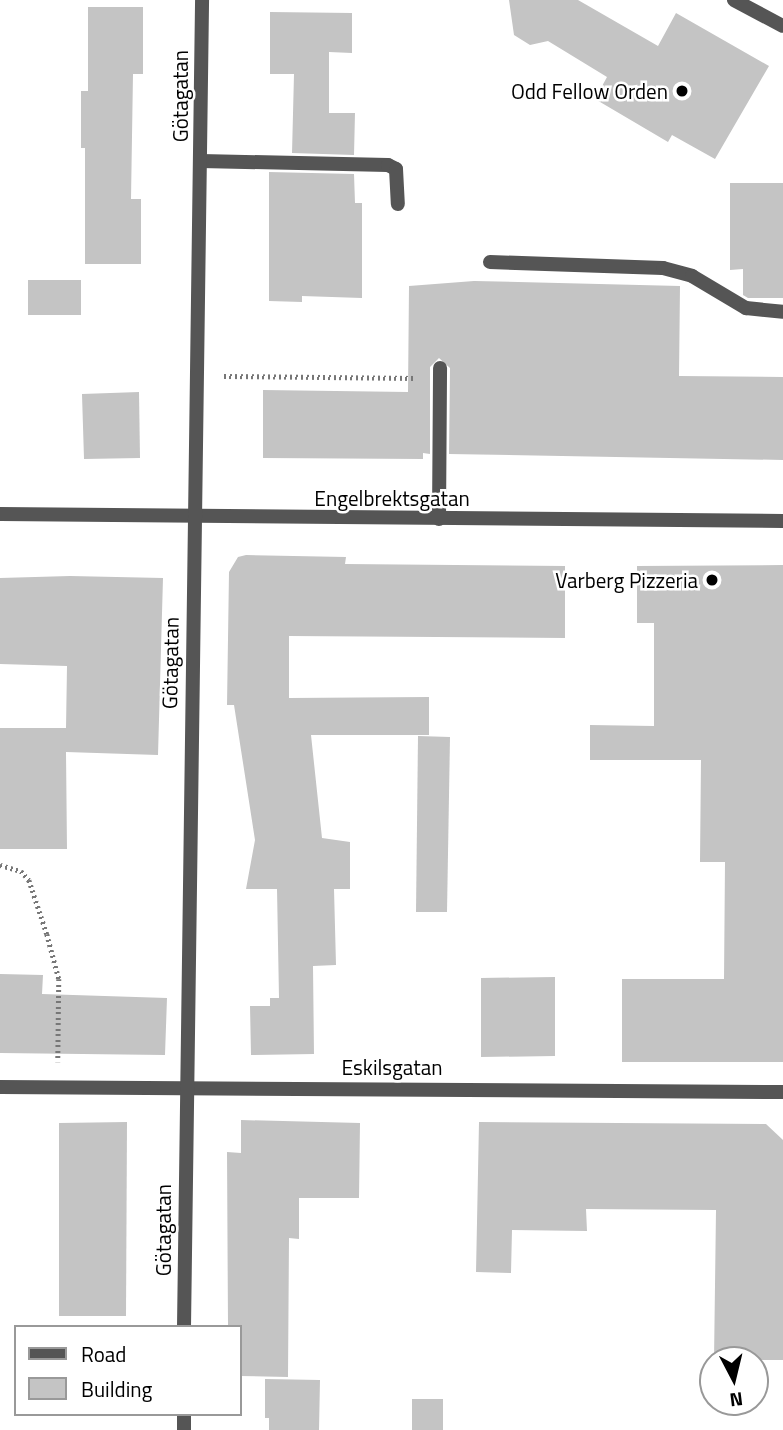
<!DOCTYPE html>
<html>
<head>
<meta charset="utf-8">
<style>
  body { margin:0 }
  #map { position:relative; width:783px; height:1430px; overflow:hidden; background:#fff; font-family:"Titillium Web",sans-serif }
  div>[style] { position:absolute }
  .building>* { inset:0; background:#c4c4c4 }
  .path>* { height:4.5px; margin-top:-2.25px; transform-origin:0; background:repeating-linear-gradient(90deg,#777 0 2px,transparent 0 5.5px) }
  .service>* { height:14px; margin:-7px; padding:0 7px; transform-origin:7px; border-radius:7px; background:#555 }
  .minor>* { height:14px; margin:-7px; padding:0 7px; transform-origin:7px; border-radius:7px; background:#555 }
  .dots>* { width:19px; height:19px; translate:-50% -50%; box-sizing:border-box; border:4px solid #fff; border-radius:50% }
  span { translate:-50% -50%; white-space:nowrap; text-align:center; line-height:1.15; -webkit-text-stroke:5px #fff; paint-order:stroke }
  .poi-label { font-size:21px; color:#000 }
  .right { translate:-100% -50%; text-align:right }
  .street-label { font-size:21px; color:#000 }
  .legend { position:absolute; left:14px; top:1325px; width:228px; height:91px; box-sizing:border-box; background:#fff; border:2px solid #999; margin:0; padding:9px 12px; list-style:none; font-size:21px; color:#000 }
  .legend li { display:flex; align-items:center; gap:14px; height:35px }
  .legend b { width:35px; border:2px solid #999 }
  .north { position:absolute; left:699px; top:1346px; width:70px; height:70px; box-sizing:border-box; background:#fff; border:2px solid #999; border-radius:50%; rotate:173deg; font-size:19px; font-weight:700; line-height:28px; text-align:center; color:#000 }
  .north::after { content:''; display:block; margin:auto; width:24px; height:32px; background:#000; clip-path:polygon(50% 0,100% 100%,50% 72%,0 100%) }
</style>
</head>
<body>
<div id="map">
  <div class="building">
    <div style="clip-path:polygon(509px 0,578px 0,658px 46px,676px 13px,769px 66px,715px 159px,672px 135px,668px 142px,595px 99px,607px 77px,548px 41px,530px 45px,514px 35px)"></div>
    <div style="clip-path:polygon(88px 7px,143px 7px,143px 74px,133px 74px,131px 199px,141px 199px,141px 264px,85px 264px,85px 148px,81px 148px,81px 91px,88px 91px)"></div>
    <div style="clip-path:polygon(270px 12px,352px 13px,352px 53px,329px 52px,329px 113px,355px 113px,354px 155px,292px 153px,294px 74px,270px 74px)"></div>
    <div style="clip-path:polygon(269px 172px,354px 174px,355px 203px,362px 203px,362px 298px,302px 296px,302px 302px,269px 301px)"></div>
    <div style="clip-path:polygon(730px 183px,783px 183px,783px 298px,748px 298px,743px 295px,743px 269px,730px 270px)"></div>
    <div style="clip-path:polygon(28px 280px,81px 280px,81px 315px,28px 315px)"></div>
    <div style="clip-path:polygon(474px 281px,680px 286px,679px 376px,783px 377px,783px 460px,449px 454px,450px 368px,439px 358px,430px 367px,430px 454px,423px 453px,423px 459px,263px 458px,263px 390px,408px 392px,409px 286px)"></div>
    <div style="clip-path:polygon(139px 392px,140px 458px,84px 459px,82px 394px)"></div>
    <div style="clip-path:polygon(246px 555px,346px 557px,345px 564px,565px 566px,565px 638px,289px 636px,289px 698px,429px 697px,429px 735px,311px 735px,322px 838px,350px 842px,350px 889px,334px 889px,336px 965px,313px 966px,314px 1054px,251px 1055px,250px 1006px,270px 1006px,270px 998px,279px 998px,277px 889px,246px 889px,255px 840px,234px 705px,227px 705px,229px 572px,238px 557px)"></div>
    <div style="clip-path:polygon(783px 565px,783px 1062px,622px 1062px,622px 979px,724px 979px,725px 862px,700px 862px,701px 760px,590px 760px,590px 725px,654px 726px,654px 623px,637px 623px,637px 566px)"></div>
    <div style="clip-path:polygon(70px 576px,163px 578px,158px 755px,66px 752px,67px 849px,0 849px,0 728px,66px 728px,67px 666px,0 664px,0 578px)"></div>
    <div style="clip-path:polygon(418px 736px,450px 737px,447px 912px,416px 912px)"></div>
    <div style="clip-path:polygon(0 974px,43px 975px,42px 994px,167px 998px,165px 1055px,0 1053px)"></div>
    <div style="clip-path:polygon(555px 977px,555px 1056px,481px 1057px,481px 978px)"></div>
    <div style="clip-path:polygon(241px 1120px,360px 1123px,359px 1198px,299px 1198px,299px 1239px,289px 1238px,288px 1377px,240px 1376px,240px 1327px,228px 1327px,227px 1152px,241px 1153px)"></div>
    <div style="clip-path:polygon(127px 1122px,126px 1316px,59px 1316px,59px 1123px)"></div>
    <div style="clip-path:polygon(479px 1122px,766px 1124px,783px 1140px,783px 1360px,714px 1360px,716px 1210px,586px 1209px,587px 1231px,512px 1230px,511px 1273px,476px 1272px)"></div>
    <div style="clip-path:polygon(265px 1379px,320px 1380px,319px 1430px,269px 1430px,269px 1418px,265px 1418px)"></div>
    <div style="clip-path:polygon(412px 1399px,443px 1399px,443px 1430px,412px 1430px)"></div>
  </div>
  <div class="path">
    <div style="left:224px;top:376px;width:191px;rotate:0.6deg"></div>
    <div style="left:0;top:865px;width:22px;rotate:16deg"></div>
    <div style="left:21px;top:871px;width:12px;rotate:48deg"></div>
    <div style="left:29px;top:880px;width:57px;rotate:71.6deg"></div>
    <div style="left:47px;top:934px;width:47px;rotate:75.1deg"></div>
    <div style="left:59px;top:979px;width:83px;rotate:90.7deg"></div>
  </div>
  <div class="service">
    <div style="left:201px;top:161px;width:187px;rotate:1.2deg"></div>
    <div style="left:388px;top:165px;width:9px;rotate:27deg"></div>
    <div style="left:396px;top:169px;width:35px;rotate:87deg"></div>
    <div style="left:490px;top:262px;width:173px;rotate:2deg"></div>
    <div style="left:663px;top:268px;width:30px;rotate:15deg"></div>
    <div style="left:692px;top:276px;width:63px;rotate:30.7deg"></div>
    <div style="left:746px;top:308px;width:37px;rotate:6deg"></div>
    <div style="left:439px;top:519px;width:151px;rotate:-89.6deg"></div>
  </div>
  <div class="minor">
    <div style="left:734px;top:0;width:55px;rotate:28deg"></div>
    <div style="left:0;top:514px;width:783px;rotate:0.51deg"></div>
    <div style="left:0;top:1087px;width:783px;rotate:0.37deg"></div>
    <div style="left:184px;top:1327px;width:1327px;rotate:-89.22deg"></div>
    <div style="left:184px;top:1430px;width:16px;rotate:-90deg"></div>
  </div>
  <div class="dots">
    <div style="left:682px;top:91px;background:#000"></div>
    <div style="left:712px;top:580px;background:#000"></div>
  </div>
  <div class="poi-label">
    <span class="right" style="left:668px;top:91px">Odd Fellow Orden</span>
    <span class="right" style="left:698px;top:580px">Varberg Pizzeria</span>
  </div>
  <div class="street-label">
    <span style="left:180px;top:96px;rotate:-90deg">Götagatan</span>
    <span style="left:392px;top:498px">Engelbrektsgatan</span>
    <span style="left:170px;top:663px;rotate:-89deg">Götagatan</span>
    <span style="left:392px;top:1067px">Eskilsgatan</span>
    <span style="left:163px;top:1230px;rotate:-90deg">Götagatan</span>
  </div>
  <ul class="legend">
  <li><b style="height:9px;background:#555"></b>Road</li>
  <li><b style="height:19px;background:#c4c4c4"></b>Building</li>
  </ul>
  <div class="north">N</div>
</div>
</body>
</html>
